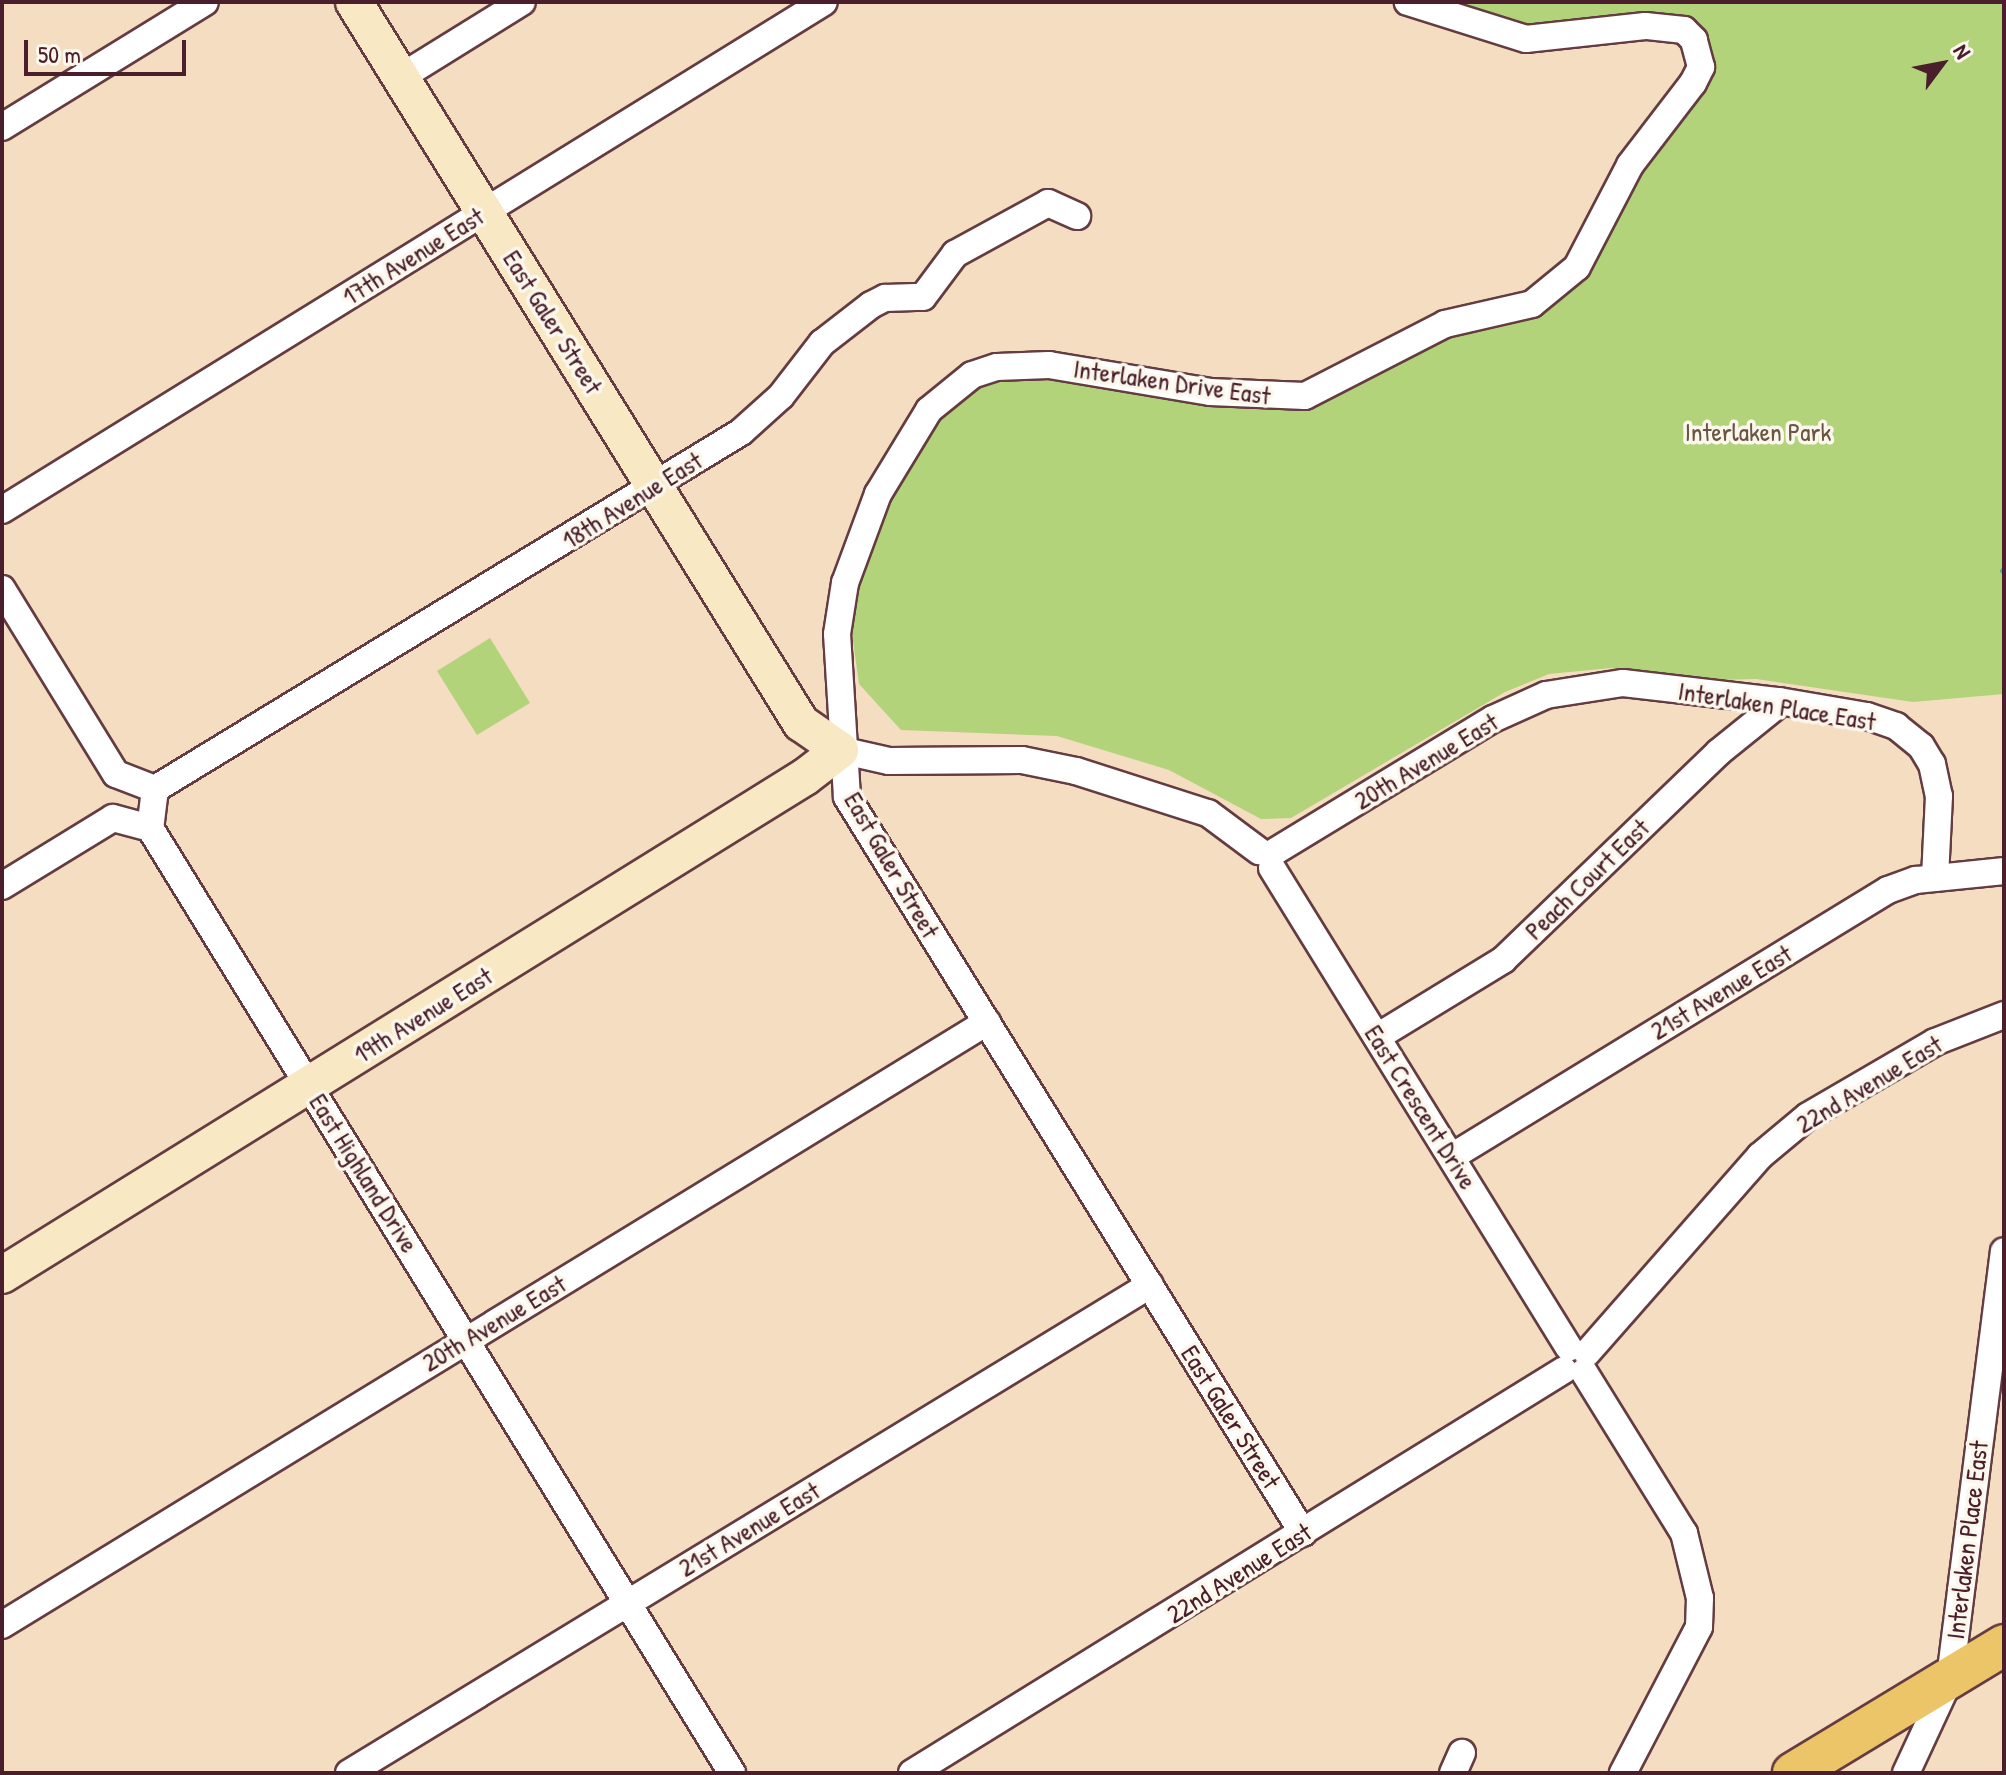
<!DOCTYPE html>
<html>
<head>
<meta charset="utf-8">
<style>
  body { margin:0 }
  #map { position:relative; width:2006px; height:1775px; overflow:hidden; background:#f4ddc0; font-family:"Patrick Hand",sans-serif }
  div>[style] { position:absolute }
  .green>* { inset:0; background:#b3d37b }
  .stream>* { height:6px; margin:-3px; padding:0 3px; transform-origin:3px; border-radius:3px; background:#45b1c3 }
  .roads { filter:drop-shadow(2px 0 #643c41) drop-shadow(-2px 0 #643c41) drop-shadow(0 2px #643c41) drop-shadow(0 -2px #643c41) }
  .street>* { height:26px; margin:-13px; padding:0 13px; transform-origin:13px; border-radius:13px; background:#fff }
  .secondary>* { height:36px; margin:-18px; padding:0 18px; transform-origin:18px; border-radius:18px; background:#f8e8c3 }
  .primary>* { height:40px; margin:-20px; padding:0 20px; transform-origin:20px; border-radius:20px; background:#edc569 }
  span { translate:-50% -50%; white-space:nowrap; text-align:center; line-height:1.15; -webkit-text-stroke:7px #fbf7ec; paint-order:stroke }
  .street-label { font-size:26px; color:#4a1f2b }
  .park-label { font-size:26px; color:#6a5543 }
  .frame { position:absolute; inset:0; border:4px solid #4a1f2b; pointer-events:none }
  .north { position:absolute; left:1902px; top:24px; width:80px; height:80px; -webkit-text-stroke:6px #fbf7ec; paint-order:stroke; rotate:58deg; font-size:22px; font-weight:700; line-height:32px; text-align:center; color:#4a1f2b }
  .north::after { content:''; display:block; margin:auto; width:28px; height:36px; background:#4a1f2b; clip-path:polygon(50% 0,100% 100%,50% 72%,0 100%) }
  .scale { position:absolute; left:24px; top:40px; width:162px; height:36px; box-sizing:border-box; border:4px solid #4a1f2b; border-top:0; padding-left:10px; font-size:24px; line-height:28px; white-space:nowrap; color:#4a1f2b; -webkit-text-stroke:6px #fbf7ec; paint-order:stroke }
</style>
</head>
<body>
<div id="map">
  <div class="green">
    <div style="clip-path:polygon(1408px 2px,2004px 2px,2004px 694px,1913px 702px,1756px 679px,1672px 681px,1611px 668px,1549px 674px,1505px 692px,1291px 818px,1261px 819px,1169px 770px,1057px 736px,901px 730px,859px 684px,845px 583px,929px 410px,997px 367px,1284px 397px,1557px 288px,1693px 83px,1684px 30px,1549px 38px)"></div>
    <div style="clip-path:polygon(490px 638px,530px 703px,477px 735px,437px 671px)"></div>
  </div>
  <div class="stream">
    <div style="left:2003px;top:571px;width:1px;rotate:-45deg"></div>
  </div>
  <div class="roads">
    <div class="street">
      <div style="left:401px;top:77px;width:142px;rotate:-31.8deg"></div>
      <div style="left:2px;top:127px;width:238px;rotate:-31.6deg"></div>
      <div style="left:2px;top:510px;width:966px;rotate:-31.72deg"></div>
      <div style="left:2px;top:589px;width:217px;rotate:58.4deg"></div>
      <div style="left:116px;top:774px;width:42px;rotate:21deg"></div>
      <div style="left:840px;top:750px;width:50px;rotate:12.7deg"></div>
      <div style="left:889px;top:761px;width:133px;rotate:-0.4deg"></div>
      <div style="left:1022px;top:760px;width:55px;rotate:11.5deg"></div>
      <div style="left:1076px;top:771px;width:139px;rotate:17.7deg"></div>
      <div style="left:1208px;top:813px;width:64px;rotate:36.7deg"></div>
      <div style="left:155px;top:789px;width:39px;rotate:97deg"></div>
      <div style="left:150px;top:828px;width:1110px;rotate:58.37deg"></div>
      <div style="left:155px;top:789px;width:686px;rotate:-31.35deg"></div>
      <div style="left:741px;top:432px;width:54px;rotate:-42deg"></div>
      <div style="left:781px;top:396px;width:67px;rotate:-52.3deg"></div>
      <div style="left:822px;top:343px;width:62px;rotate:-37.8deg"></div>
      <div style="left:871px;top:305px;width:16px;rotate:-27deg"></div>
      <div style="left:885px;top:298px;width:38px;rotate:-2deg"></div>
      <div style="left:923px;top:297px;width:54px;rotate:-53.3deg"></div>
      <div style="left:955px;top:254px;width:106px;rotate:-28.7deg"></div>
      <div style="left:1048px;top:203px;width:32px;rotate:24deg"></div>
      <div style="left:1274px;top:852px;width:256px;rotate:-31.3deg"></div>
      <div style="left:1493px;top:719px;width:58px;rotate:-24.4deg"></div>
      <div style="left:1546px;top:695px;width:78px;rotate:-8.9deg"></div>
      <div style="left:1623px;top:683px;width:157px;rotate:6.6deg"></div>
      <div style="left:1779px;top:701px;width:89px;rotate:9.7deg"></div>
      <div style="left:1867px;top:716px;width:31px;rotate:19deg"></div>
      <div style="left:1896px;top:726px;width:32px;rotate:39deg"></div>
      <div style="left:1921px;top:746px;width:21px;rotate:59deg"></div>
      <div style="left:1932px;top:764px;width:33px;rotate:78deg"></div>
      <div style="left:1939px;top:796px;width:82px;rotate:92.8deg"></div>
      <div style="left:1272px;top:868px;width:564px;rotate:58.25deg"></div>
      <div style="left:2px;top:886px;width:130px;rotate:-31.5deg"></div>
      <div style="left:113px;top:818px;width:38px;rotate:15deg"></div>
      <div style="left:1377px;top:1037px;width:148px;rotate:-31.4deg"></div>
      <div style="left:1503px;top:960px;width:300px;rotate:-43.9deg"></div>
      <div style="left:1719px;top:752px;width:80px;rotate:-38.9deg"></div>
      <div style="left:1453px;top:1156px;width:510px;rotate:-31.45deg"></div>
      <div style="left:1888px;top:890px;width:30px;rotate:-20deg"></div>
      <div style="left:1916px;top:880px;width:88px;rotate:-5.8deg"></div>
      <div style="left:1587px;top:1353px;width:262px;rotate:-48.7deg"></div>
      <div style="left:1760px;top:1156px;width:62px;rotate:-39.8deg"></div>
      <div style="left:1808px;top:1116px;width:147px;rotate:-30.2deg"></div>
      <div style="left:1935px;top:1042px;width:74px;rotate:-21.4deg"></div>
      <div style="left:1584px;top:1372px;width:190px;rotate:58.2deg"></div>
      <div style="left:1684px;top:1533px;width:67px;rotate:76.2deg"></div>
      <div style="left:1700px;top:1598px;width:29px;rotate:92deg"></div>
      <div style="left:1699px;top:1627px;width:165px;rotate:117.5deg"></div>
      <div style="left:1303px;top:1533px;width:866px;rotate:-121.78deg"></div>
      <div style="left:847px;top:797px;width:163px;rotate:-93.5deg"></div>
      <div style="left:837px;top:634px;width:52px;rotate:-81.1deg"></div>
      <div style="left:845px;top:583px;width:95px;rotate:-69.7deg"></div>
      <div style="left:878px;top:494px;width:98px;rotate:-58.7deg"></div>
      <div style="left:929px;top:410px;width:55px;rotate:-39.1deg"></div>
      <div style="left:972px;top:375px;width:26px;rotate:-18deg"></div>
      <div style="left:997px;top:367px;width:52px;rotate:-2.2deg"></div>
      <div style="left:1049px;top:365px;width:163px;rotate:9.5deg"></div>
      <div style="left:1210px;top:392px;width:95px;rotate:2.4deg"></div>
      <div style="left:1305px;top:396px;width:157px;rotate:-27.2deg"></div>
      <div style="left:1445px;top:324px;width:89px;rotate:-12.9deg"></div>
      <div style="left:1532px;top:304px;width:58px;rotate:-39.4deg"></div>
      <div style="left:1577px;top:267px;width:115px;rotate:-62.5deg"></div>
      <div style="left:1630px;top:165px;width:103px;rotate:-52.5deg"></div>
      <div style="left:1693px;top:83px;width:18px;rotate:-63deg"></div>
      <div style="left:1701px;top:67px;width:28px;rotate:-105deg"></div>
      <div style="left:1694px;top:40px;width:14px;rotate:-135deg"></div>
      <div style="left:1684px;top:30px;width:39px;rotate:-174deg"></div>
      <div style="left:1645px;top:26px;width:120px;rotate:173.8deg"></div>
      <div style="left:1526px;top:39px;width:124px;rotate:-162.6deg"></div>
      <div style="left:2px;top:1625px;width:1155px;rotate:-31.47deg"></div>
      <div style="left:349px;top:1773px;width:938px;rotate:-31.35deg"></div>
      <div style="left:912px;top:1773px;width:766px;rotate:-31.72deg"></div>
      <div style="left:1453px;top:1773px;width:22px;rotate:-66deg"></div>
      <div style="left:1906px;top:1773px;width:105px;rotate:-65.1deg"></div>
      <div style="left:1950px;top:1678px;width:430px;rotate:-82.8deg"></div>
    </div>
    <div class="secondary">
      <div style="left:2px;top:1275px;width:945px;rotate:-31.81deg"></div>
      <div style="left:805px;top:777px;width:44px;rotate:-37.6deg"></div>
      <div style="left:840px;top:750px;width:47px;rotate:-145.3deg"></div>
      <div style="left:801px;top:723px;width:848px;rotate:-121.8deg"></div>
    </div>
    <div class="primary">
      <div style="left:1793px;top:1773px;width:247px;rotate:-31.2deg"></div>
    </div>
  </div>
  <div class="street-label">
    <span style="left:413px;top:256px;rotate:-32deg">17th Avenue East</span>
    <span style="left:553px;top:322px;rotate:58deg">East Galer Street</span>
    <span style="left:1172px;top:382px;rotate:8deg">Interlaken Drive East</span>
    <span style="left:632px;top:500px;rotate:-32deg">18th Avenue East</span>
    <span style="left:1777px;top:706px;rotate:9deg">Interlaken Place East</span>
    <span style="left:1426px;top:761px;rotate:-31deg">20th Avenue East</span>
    <span style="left:892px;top:865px;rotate:60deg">East Galer Street</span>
    <span style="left:1587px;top:879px;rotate:-44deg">Peach Court East</span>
    <span style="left:1721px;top:992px;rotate:-31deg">21st Avenue East</span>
    <span style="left:423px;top:1015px;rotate:-32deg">19th Avenue East</span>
    <span style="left:1869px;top:1084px;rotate:-31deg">22nd Avenue East</span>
    <span style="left:1421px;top:1107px;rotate:58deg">East Crescent Drive</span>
    <span style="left:364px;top:1173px;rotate:58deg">East Highland Drive</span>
    <span style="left:494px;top:1323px;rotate:-31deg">20th Avenue East</span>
    <span style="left:1231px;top:1417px;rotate:58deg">East Galer Street</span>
    <span style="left:749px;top:1529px;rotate:-31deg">21st Avenue East</span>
    <span style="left:1967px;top:1540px;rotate:-83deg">Interlaken Place East</span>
    <span style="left:1239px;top:1573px;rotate:-32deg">22nd Avenue East</span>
  </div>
  <div class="park-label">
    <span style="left:1758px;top:432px">Interlaken Park</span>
  </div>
  <div class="frame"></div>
  <div class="north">N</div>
  <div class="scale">50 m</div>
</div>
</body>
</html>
